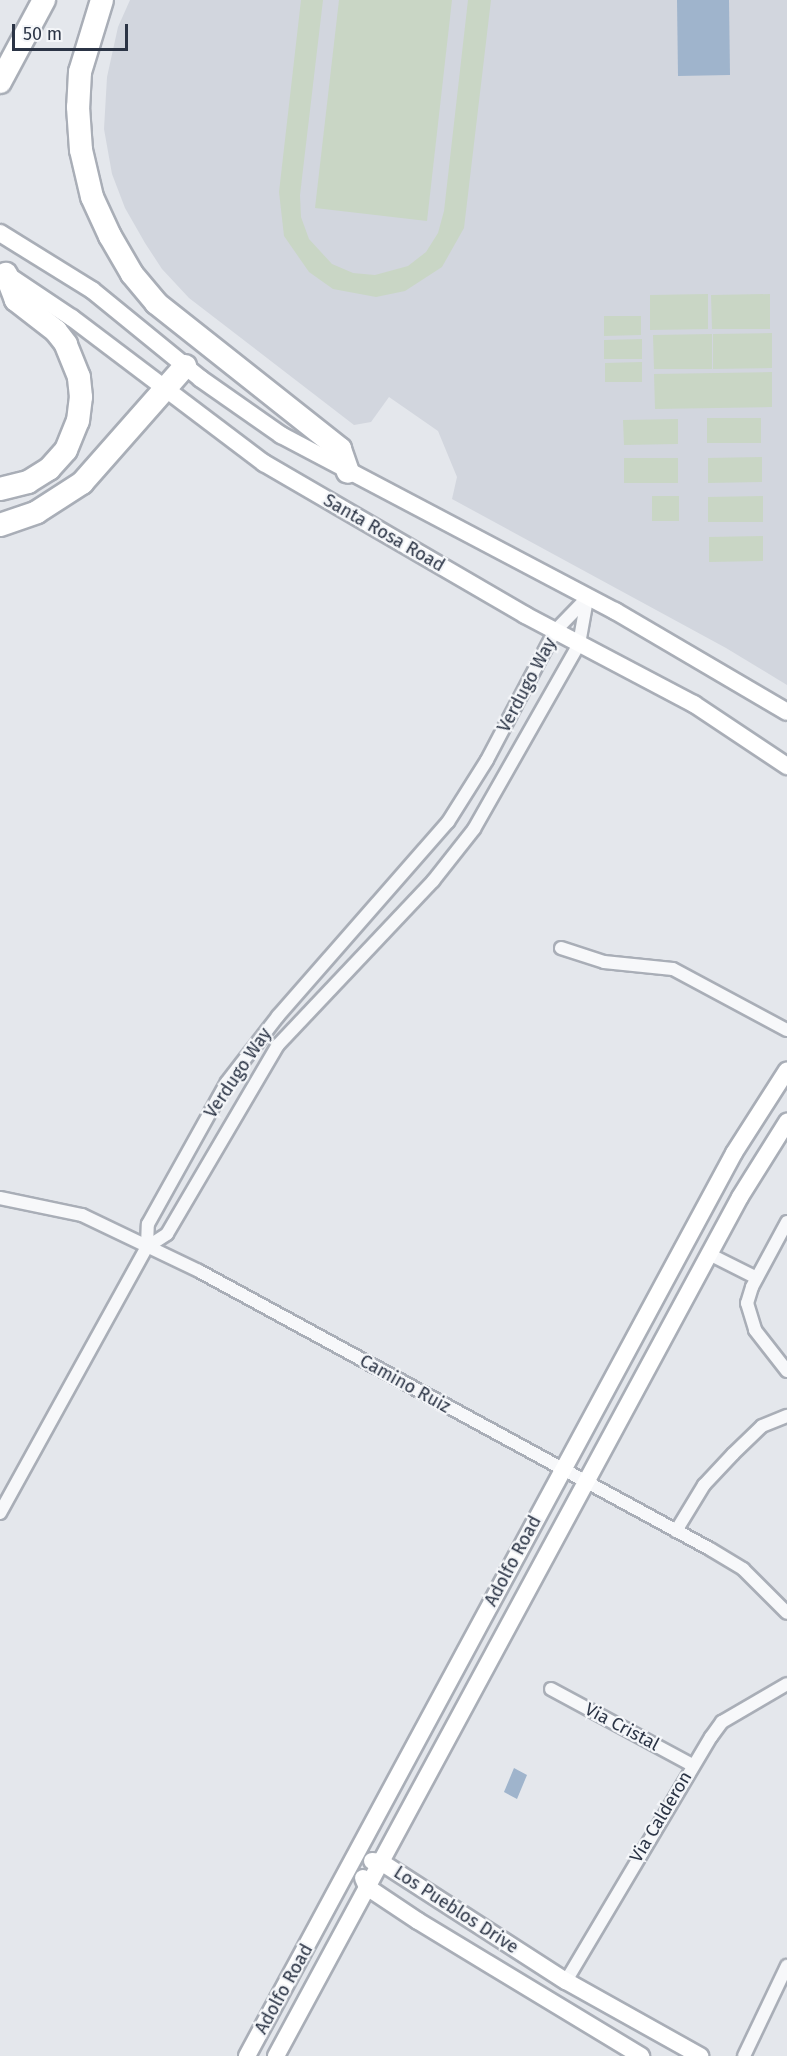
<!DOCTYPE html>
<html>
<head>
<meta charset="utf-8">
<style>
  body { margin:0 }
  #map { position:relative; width:787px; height:2056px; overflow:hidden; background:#e4e7ec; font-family:"Fira Sans",sans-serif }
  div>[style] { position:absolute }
  .built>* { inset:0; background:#d2d6de }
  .green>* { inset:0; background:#c9d6c5 }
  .water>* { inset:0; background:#9fb4cc }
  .roads { filter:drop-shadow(2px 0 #a9aeb7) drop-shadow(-2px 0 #a9aeb7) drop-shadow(0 2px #a9aeb7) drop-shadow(0 -2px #a9aeb7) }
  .street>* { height:12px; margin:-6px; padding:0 6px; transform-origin:6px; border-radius:6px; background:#f7f8fa }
  .secondary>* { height:16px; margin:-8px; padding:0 8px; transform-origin:8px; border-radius:8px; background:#fff }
  .highway>* { height:22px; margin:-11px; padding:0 11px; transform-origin:11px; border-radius:11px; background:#fff }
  span { translate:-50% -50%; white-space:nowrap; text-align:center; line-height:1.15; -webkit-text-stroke:4.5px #f4f6f9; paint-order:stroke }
  .street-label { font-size:18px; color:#2b3445 }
  .scale { position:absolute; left:12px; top:24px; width:116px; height:27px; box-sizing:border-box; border:3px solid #2b3445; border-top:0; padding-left:8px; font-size:18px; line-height:21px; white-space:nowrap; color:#2b3445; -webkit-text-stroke:4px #f4f6f9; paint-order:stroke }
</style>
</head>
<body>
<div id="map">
  <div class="built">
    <div style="clip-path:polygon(130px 0,787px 0,787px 685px,726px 648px,452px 499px,457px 477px,438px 431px,389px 397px,371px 422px,354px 425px,189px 298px,162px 269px,145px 243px,125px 208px,112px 174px,104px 129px,107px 77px,118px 27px)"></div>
  </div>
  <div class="green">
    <div style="clip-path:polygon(301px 0,323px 0,300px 195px,301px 217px,309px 239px,332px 264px,353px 273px,375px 275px,408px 266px,426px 252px,438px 233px,444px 211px,468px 0,491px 0,464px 228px,442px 267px,405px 291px,376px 297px,333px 289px,309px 272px,284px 236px,279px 192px)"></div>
    <div style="clip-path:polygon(339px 0,452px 0,427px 221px,315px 208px)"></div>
    <div style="clip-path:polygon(708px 294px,708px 329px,650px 330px,650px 295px)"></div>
    <div style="clip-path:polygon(770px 294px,770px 329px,712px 329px,711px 295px)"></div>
    <div style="clip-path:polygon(604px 316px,641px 316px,641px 335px,604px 336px)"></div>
    <div style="clip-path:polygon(772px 333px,772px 368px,713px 369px,713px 334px)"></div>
    <div style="clip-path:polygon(712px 334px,712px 369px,654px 369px,653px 335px)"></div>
    <div style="clip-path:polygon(642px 339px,642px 359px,604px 359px,604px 340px)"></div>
    <div style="clip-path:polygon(642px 362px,642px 382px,605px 382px,605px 363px)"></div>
    <div style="clip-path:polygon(772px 372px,772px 407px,655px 409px,654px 374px)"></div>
    <div style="clip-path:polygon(707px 418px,761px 418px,761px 443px,707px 443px)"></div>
    <div style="clip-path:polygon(678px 419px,678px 444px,624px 445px,623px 420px)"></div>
    <div style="clip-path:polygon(762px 457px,762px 482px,708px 483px,708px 458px)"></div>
    <div style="clip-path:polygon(624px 458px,678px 458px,678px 483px,624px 483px)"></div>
    <div style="clip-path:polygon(652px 496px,679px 496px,679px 521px,652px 521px)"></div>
    <div style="clip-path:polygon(763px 496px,763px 522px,708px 522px,708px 497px)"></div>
    <div style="clip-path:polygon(763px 536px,763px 561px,709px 562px,709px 537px)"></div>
  </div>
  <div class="water">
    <div style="clip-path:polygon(677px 0,729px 0,730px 75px,678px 76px)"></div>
    <div style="clip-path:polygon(514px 1768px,527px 1775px,517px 1799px,504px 1792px)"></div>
  </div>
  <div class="roads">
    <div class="street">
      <div style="left:561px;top:948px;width:45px;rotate:18deg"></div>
      <div style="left:604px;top:962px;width:69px;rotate:5.8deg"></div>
      <div style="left:673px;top:969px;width:129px;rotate:28.2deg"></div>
      <div style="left:0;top:1198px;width:84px;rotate:11.7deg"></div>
      <div style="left:82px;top:1215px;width:130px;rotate:25.6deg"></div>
      <div style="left:199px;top:1271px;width:582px;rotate:28.55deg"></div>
      <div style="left:710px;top:1549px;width:39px;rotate:31deg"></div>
      <div style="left:743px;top:1569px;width:62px;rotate:45deg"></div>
      <div style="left:787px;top:1222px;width:74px;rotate:118.3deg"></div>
      <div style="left:752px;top:1287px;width:17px;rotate:107deg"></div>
      <div style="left:747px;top:1303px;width:28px;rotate:73deg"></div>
      <div style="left:755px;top:1330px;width:52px;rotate:52deg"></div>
      <div style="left:147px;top:1247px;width:24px;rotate:-33deg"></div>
      <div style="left:167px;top:1234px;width:219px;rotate:-59.6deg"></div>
      <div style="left:278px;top:1045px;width:226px;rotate:-46.6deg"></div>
      <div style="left:433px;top:881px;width:66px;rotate:-51.7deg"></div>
      <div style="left:474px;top:829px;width:213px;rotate:-60.4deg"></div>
      <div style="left:579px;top:644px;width:46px;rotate:-79.9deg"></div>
      <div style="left:711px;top:1255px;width:51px;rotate:26.6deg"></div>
      <div style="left:0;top:1513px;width:304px;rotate:-61.1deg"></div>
      <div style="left:147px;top:1247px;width:23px;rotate:-88deg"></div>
      <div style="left:148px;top:1224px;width:162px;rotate:-60.9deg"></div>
      <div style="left:227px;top:1082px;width:83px;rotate:-52.3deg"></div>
      <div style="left:278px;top:1016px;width:258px;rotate:-48.8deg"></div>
      <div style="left:448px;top:822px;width:73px;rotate:-57.8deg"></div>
      <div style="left:487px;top:760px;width:146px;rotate:-62.2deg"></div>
      <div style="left:555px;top:631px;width:46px;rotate:-45.9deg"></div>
      <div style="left:676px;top:1531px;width:54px;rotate:-58.7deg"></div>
      <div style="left:704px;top:1485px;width:42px;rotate:-46.9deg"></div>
      <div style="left:733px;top:1454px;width:40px;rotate:-44deg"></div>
      <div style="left:762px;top:1426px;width:27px;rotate:-22deg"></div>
      <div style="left:551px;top:1689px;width:160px;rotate:28.3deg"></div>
      <div style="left:566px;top:1981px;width:284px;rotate:-59.3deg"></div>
      <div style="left:711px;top:1737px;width:19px;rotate:-54deg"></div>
      <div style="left:722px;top:1722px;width:75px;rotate:-30.3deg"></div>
      <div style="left:744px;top:2056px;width:100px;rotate:-64.5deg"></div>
    </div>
    <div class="secondary">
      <div style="left:0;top:233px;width:108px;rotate:31.8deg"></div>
      <div style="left:92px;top:290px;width:141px;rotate:39.2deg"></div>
      <div style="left:201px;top:379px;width:98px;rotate:35deg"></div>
      <div style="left:281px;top:435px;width:378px;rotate:27.8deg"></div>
      <div style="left:615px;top:611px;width:199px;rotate:30.4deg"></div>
      <div style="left:3px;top:272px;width:83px;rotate:33.7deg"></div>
      <div style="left:72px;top:318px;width:241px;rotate:37.1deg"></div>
      <div style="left:264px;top:463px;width:302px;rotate:30.2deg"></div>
      <div style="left:525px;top:615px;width:191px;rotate:27.8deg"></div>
      <div style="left:694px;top:704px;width:112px;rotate:33.7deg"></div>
      <div style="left:372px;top:1861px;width:9px;rotate:6deg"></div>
      <div style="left:381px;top:1862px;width:220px;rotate:32.8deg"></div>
      <div style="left:566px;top:1981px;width:154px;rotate:29.2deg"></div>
      <div style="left:363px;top:1878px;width:10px;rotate:66deg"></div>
      <div style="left:367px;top:1887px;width:61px;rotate:33.7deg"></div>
      <div style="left:418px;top:1921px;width:261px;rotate:31.2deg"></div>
      <div style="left:247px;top:2056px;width:1026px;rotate:-61.66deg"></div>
      <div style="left:734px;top:1153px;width:98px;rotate:-57.4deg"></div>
      <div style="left:276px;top:2056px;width:976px;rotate:-61.62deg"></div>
      <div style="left:740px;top:1197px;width:89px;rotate:-57.9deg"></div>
    </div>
    <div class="highway">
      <div style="left:102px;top:0;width:75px;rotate:107deg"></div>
      <div style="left:80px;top:72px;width:35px;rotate:93deg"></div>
      <div style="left:78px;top:107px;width:43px;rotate:86deg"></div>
      <div style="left:81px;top:150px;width:48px;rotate:76.8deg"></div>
      <div style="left:92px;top:197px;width:43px;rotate:65.2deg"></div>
      <div style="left:110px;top:236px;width:44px;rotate:59.9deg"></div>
      <div style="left:132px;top:274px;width:38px;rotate:50deg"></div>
      <div style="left:156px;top:303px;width:235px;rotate:38.4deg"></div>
      <div style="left:340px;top:449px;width:24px;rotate:71deg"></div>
      <div style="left:0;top:82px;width:93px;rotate:-61.8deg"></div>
      <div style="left:0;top:489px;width:29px;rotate:-14deg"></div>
      <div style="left:28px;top:482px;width:25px;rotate:-32deg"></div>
      <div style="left:49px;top:469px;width:25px;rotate:-48deg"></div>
      <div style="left:66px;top:450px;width:31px;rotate:-68deg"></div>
      <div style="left:78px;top:421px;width:24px;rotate:-83deg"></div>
      <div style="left:81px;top:397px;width:20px;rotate:-96deg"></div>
      <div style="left:79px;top:377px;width:35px;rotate:-112deg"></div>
      <div style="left:66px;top:344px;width:16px;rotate:-128deg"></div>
      <div style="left:56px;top:331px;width:51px;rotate:-142.2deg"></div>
      <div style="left:16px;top:300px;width:28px;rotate:-111deg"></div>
      <div style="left:0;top:525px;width:39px;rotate:-19deg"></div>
      <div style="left:37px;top:512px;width:54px;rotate:-32.8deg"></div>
      <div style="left:82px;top:483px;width:156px;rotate:-48.6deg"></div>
    </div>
  </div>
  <div class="street-label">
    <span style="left:384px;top:533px;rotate:30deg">Santa Rosa Road</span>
    <span style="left:527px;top:685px;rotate:-62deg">Verdugo Way</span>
    <span style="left:238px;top:1073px;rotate:-56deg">Verdugo Way</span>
    <span style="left:405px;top:1384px;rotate:29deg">Camino Ruiz</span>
    <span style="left:513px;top:1561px;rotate:-62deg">Adolfo Road</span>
    <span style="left:622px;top:1727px;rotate:28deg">Via Cristal</span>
    <span style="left:661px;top:1817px;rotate:-59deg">Via Calderon</span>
    <span style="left:456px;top:1910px;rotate:33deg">Los Pueblos Drive</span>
    <span style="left:284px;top:1989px;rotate:-61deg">Adolfo Road</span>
  </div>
  <div class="scale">50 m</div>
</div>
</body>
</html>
